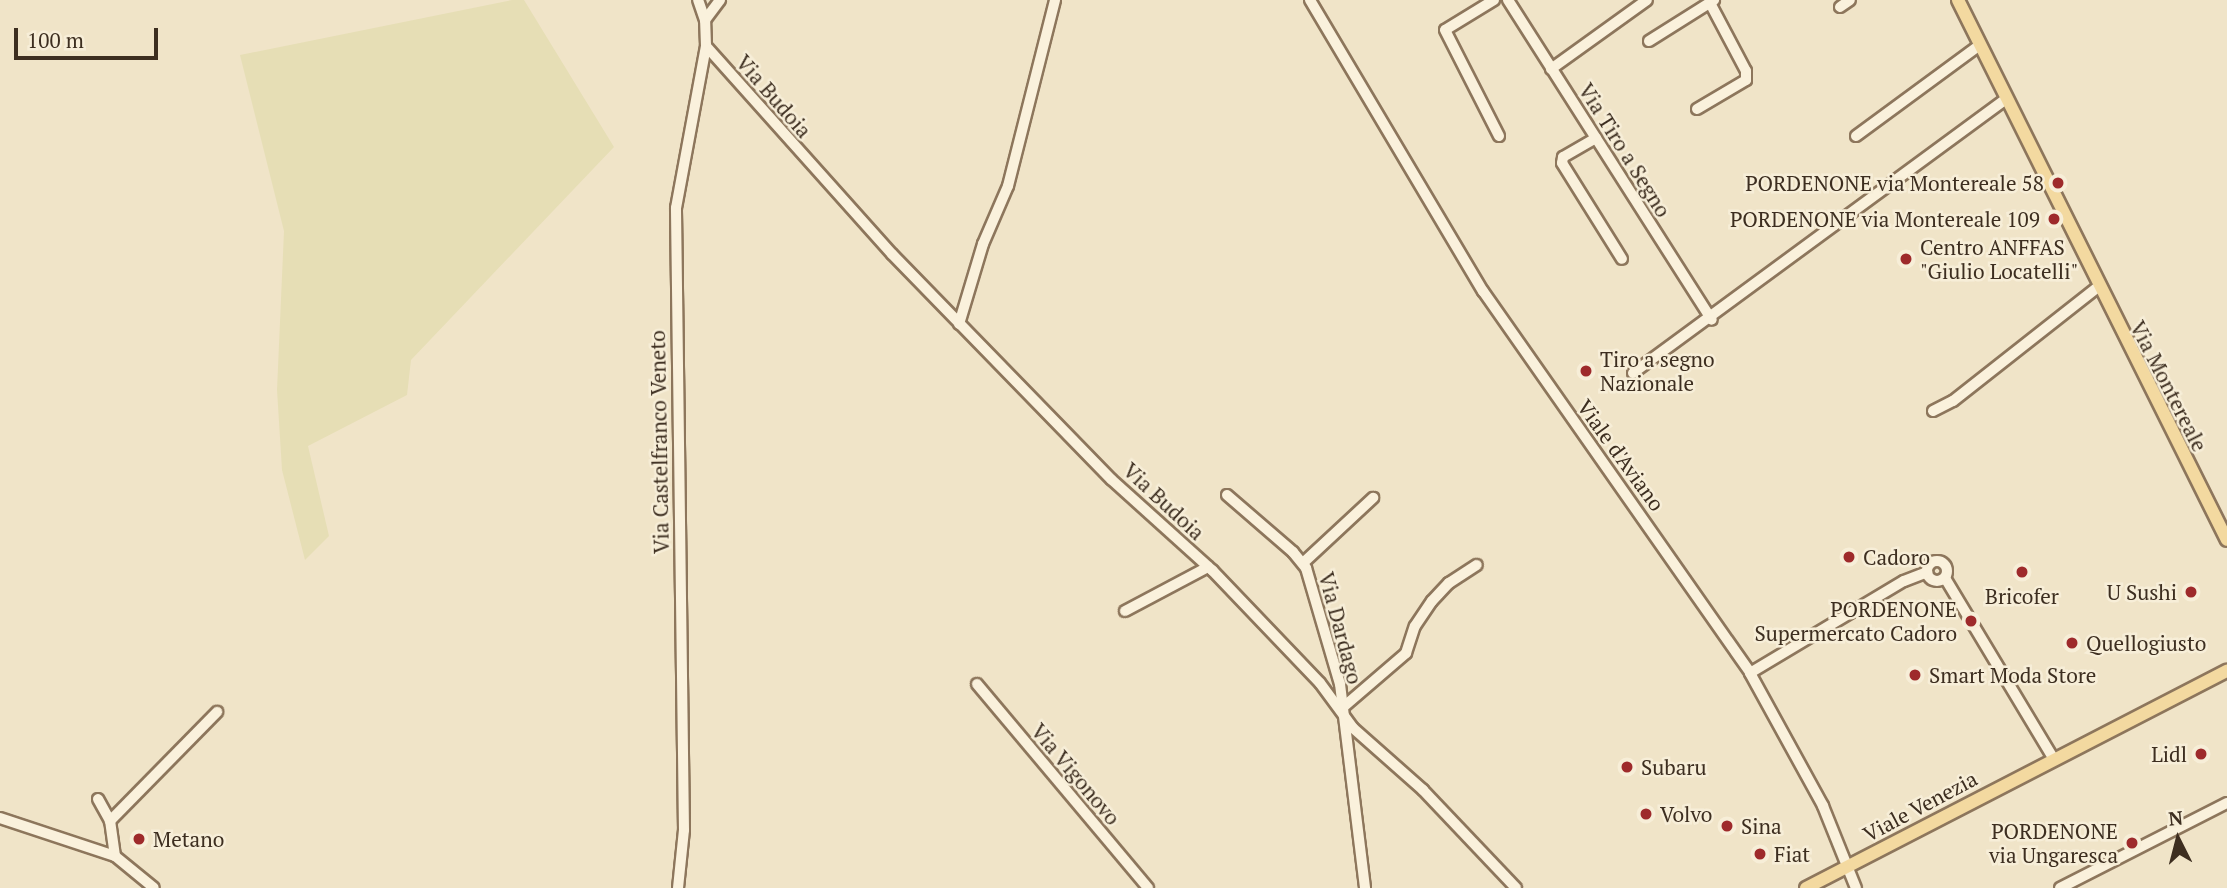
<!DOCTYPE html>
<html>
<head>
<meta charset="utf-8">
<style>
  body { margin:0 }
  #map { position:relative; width:2227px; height:888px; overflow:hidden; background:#f0e4c8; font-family:"PT Serif",serif }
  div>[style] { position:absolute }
  .farmland>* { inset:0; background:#e6deb5 }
  .roads { filter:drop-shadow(2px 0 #8d765c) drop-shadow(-2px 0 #8d765c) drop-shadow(0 2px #8d765c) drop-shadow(0 -2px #8d765c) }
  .minor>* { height:10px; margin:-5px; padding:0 5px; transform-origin:5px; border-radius:5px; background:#faf1dc }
  .minor>.ring { margin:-5px; padding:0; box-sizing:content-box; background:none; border:10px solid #faf1dc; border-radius:50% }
  .major>* { height:12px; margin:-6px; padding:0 6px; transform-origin:6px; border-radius:6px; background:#f3d9a0 }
  .dots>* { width:19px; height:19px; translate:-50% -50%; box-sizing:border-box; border:4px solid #f7eed8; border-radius:50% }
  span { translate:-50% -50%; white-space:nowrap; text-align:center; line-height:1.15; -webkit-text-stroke:5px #f7eed8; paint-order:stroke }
  .street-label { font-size:21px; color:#3d2e20 }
  .poi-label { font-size:21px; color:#3d2e20 }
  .right { translate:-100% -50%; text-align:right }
  .left { translate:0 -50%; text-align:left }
  .north { position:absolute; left:2143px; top:804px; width:70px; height:70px; -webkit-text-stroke:5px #f7eed8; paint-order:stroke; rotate:354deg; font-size:19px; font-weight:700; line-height:28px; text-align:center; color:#3d2e20 }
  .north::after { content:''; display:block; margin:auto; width:24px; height:32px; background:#3d2e20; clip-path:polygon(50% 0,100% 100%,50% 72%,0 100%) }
  .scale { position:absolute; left:14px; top:28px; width:144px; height:32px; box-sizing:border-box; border:4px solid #3d2e20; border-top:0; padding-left:9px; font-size:21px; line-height:24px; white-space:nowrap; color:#3d2e20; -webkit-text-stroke:5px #f7eed8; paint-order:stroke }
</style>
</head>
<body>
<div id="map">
  <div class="farmland">
    <div style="clip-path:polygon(512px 0,524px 0,614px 147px,411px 360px,407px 395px,308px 446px,329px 536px,305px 560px,282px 470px,277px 390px,284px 231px,240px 55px)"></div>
  </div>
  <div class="roads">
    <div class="minor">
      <div style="left:1310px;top:0;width:339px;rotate:59.3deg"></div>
      <div style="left:1483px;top:291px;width:466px;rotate:55deg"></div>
      <div style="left:1750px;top:673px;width:152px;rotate:61.2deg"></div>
      <div style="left:1823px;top:806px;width:88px;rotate:68.1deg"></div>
      <div style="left:1494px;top:0;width:57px;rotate:148.5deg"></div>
      <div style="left:1445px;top:30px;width:119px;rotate:63deg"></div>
      <div style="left:1508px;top:0;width:379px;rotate:57.5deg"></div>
      <div style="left:1840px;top:7px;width:12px;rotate:-35deg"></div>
      <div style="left:705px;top:20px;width:25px;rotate:-53deg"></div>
      <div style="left:1649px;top:41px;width:77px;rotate:-32.2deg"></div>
      <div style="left:706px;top:46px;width:279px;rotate:48.2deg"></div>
      <div style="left:892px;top:254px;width:315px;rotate:45.8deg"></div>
      <div style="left:1112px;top:480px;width:135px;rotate:42deg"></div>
      <div style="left:1212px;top:570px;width:156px;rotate:46.3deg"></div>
      <div style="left:1320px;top:683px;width:56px;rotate:53.7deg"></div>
      <div style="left:1353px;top:728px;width:94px;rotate:41.5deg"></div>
      <div style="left:1423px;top:790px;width:135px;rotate:46.5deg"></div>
      <div style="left:1551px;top:69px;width:118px;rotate:-35.7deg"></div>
      <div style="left:1697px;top:109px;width:57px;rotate:-30.6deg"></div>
      <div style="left:1746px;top:80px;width:9px;rotate:-90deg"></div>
      <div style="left:1746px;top:71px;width:77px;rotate:-117.9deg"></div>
      <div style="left:1856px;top:136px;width:154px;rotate:-36.3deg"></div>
      <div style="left:1596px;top:138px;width:38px;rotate:150deg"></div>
      <div style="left:1563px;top:157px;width:6px;rotate:99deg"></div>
      <div style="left:1562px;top:163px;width:113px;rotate:58deg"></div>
      <div style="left:959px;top:324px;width:84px;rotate:-73.3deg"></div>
      <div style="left:983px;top:244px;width:63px;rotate:-66.7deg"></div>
      <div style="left:1008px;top:186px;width:192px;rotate:-75.8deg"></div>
      <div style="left:1633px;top:373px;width:463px;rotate:-36.3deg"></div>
      <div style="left:1933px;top:411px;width:22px;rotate:-27deg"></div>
      <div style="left:1953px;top:401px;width:184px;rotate:-38.2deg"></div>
      <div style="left:1227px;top:495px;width:87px;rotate:40.8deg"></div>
      <div style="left:1293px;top:552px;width:21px;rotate:51deg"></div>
      <div style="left:1306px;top:568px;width:121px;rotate:73.7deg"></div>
      <div style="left:1340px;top:684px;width:206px;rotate:83deg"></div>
      <div class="ring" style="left:1927px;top:561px;width:10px;height:10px"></div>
      <div style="left:1303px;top:563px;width:96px;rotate:-42.9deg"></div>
      <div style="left:1945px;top:578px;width:210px;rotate:59deg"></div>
      <div style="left:1125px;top:611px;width:94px;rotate:-27.9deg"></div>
      <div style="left:1750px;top:673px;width:179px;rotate:-30.9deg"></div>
      <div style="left:1904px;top:581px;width:25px;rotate:-21deg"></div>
      <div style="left:977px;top:684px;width:266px;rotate:50deg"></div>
      <div style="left:1341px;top:709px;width:86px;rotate:-40.7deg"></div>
      <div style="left:1406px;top:653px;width:28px;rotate:-72deg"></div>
      <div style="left:1415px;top:626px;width:30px;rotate:-56deg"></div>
      <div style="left:1432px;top:601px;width:25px;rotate:-47deg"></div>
      <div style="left:1449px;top:583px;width:33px;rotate:-33deg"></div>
      <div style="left:98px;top:799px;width:25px;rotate:61deg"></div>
      <div style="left:0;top:818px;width:121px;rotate:18.3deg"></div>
      <div style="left:115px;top:856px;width:50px;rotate:39.4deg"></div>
      <div style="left:115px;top:856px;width:35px;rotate:-98deg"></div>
      <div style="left:110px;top:821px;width:153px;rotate:-45.5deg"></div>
      <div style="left:678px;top:888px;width:58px;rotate:-84.1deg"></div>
      <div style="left:684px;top:830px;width:622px;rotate:-90.74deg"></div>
      <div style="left:676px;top:208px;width:165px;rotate:-79.5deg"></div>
      <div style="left:706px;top:46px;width:26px;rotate:-92deg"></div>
      <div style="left:705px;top:20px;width:21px;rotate:-109deg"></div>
      <div style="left:2060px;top:888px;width:187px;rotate:-27deg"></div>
    </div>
    <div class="major">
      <div style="left:1958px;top:0;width:603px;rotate:63.52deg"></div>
      <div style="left:1806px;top:888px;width:474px;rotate:-27.3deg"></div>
    </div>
  </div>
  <div class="dots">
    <div style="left:2058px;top:183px;background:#9e2a2b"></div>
    <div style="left:2054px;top:219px;background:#9e2a2b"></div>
    <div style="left:1906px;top:259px;background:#9e2a2b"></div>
    <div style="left:1586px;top:371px;background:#9e2a2b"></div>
    <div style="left:1849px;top:557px;background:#9e2a2b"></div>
    <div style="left:2022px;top:572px;background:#9e2a2b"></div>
    <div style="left:2191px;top:592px;background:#9e2a2b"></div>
    <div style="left:1971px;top:621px;background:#9e2a2b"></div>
    <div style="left:2072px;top:643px;background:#9e2a2b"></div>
    <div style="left:1915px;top:675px;background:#9e2a2b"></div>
    <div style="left:2201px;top:754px;background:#9e2a2b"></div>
    <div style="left:1627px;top:767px;background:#9e2a2b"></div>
    <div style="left:1646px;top:814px;background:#9e2a2b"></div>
    <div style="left:1727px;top:826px;background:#9e2a2b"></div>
    <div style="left:139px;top:839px;background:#9e2a2b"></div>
    <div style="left:2132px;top:843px;background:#9e2a2b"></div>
    <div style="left:1760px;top:854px;background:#9e2a2b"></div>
  </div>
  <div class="street-label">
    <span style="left:774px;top:96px;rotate:49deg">Via Budoia</span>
    <span style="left:1625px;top:150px;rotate:58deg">Via Tiro a Segno</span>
    <span style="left:2169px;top:386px;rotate:63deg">Via Montereale</span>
    <span style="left:659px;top:442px;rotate:-91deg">Via Castelfranco Veneto</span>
    <span style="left:1621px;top:455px;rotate:54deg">Viale d'Aviano</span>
    <span style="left:1164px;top:501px;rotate:43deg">Via Budoia</span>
    <span style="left:1341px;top:628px;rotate:75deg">Via Dardago</span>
    <span style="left:1076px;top:774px;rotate:50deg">Via Vigonovo</span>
    <span style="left:1920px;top:806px;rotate:-28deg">Viale Venezia</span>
  </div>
  <div class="poi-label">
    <span class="right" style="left:2044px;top:183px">PORDENONE via Montereale 58</span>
    <span class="right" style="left:2040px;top:219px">PORDENONE via Montereale 109</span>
    <span class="left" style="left:1920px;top:259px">Centro ANFFAS<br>"Giulio Locatelli"</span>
    <span class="left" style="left:1600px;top:371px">Tiro a segno<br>Nazionale</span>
    <span class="left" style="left:1863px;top:557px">Cadoro</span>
    <span class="right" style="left:2177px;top:592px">U Sushi</span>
    <span style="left:2022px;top:596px">Bricofer</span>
    <span class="right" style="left:1957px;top:621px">PORDENONE<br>Supermercato Cadoro</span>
    <span class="left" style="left:2086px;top:643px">Quellogiusto</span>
    <span class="left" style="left:1929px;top:675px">Smart Moda Store</span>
    <span class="right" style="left:2187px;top:754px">Lidl</span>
    <span class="left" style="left:1641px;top:767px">Subaru</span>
    <span class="left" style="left:1660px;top:814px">Volvo</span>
    <span class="left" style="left:1741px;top:826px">Sina</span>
    <span class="right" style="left:2118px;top:843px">PORDENONE<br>via Ungaresca</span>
    <span class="left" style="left:153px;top:839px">Metano</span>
    <span class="left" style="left:1774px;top:854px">Fiat</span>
  </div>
  <div class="north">N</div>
  <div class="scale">100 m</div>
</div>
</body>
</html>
